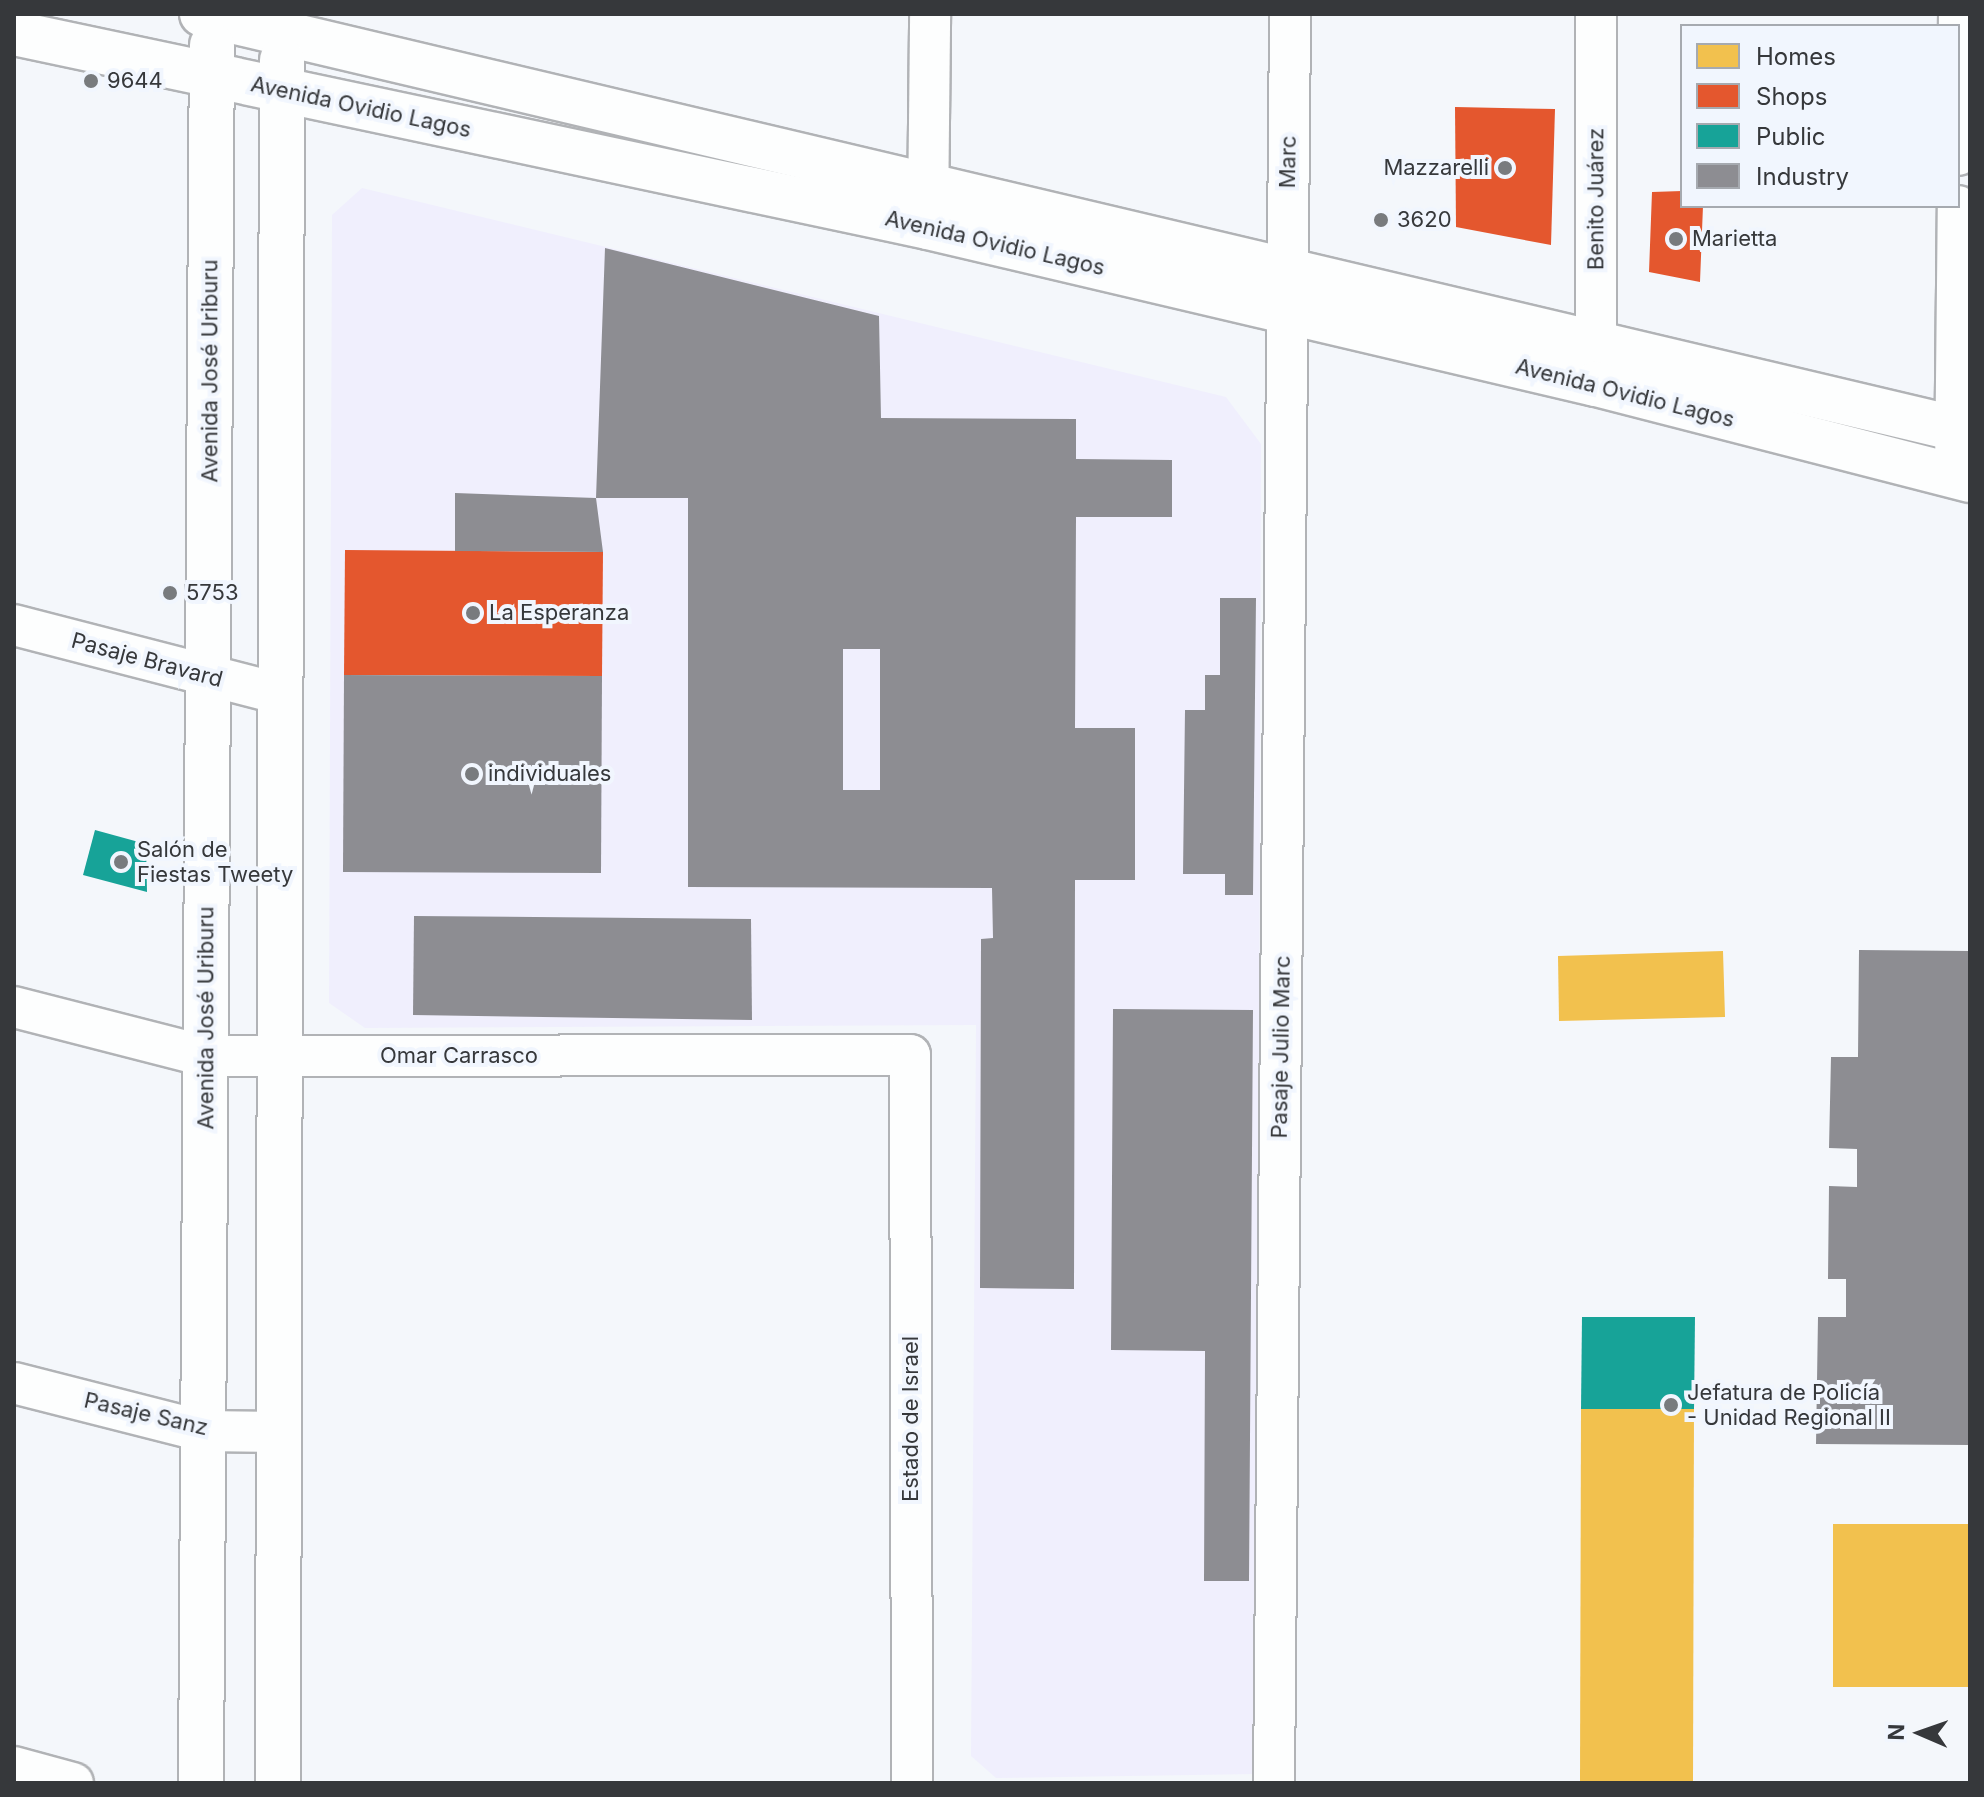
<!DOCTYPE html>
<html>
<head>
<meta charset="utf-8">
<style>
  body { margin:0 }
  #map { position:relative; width:1984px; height:1797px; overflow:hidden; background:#f4f7fb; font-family:Inter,sans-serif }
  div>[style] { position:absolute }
  .industrial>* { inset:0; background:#f0effd }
  .homes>* { inset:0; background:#f2c14e }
  .shops>* { inset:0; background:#e4572e }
  .public>* { inset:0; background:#17a398 }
  .industry>* { inset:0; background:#8d8d92 }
  .roads { filter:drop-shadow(2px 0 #b1b3b6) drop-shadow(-2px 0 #b1b3b6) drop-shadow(0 2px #b1b3b6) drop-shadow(0 -2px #b1b3b6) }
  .minor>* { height:40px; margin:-20px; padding:0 20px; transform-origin:20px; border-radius:20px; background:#fdfefe }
  .major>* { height:44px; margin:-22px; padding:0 22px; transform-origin:22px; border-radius:22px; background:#fdfefe }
  .dots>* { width:22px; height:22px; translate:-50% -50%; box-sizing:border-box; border:4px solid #f1f6fe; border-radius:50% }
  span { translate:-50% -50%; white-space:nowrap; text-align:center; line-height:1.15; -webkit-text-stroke:8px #f1f6fe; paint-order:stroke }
  .poi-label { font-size:22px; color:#36383b }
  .left { translate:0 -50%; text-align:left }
  .right { translate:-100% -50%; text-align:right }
  .street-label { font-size:22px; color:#36383b }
  .frame { position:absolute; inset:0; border:16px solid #36383b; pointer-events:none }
  .legend { position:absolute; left:1680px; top:24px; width:280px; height:184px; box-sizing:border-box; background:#f1f6fe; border:2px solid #a6aab0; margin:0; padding:10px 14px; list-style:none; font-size:24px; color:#36383b }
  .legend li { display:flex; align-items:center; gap:16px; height:40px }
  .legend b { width:40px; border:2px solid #a6aab0 }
  .north { position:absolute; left:1880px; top:1693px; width:80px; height:80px; -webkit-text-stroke:6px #f1f6fe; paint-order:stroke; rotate:272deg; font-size:22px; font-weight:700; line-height:32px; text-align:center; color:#36383b }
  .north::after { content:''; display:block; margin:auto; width:28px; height:36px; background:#36383b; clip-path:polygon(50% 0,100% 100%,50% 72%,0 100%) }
</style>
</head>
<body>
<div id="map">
  <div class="industrial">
    <div style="clip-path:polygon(362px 188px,1226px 397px,1261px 444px,1257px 1774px,996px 1778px,971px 1756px,976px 1025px,365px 1028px,329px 1003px,332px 215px)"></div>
  </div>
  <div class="homes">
    <div style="clip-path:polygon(1723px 951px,1725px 1017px,1559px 1021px,1558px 956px)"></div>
    <div style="clip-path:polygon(1581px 1409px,1694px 1409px,1693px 1783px,1580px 1783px)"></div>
    <div style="clip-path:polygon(1833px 1524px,1970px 1524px,1970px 1687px,1833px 1687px)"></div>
  </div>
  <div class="shops">
    <div style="clip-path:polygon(1455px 107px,1555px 109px,1551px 245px,1456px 227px)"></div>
    <div style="clip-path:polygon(1682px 191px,1682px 206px,1703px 206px,1700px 282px,1649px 272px,1652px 192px)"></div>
    <div style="clip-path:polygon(345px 550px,603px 552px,602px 676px,344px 675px)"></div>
  </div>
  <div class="public">
    <div style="clip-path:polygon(95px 830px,146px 844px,147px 892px,83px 875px)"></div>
    <div style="clip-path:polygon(1582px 1317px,1695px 1317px,1694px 1409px,1581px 1409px)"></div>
  </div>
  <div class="industry">
    <div style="clip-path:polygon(evenodd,605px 248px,879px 316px,881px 418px,1076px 419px,1076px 459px,1172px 460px,1172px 517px,1076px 517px,1075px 728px,1135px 728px,1135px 880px,1075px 880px,1074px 1289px,980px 1288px,981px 939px,993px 938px,992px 888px,688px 887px,688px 498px,596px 498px,603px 552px,455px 551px,455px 493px,596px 498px,605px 248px,843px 649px,880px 649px,880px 790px,843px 790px,843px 649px)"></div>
    <div style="clip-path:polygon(1220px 598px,1256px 598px,1253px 895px,1225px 895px,1225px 874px,1183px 874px,1185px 710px,1205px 710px,1205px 675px,1220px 675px)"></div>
    <div style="clip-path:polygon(344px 675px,602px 676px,601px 873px,343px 872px)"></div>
    <div style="clip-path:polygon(414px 916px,751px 919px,752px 1020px,413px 1015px)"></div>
    <div style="clip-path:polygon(1859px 950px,1970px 951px,1970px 1445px,1816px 1444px,1818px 1317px,1846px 1317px,1846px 1279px,1828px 1279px,1829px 1186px,1857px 1187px,1857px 1149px,1829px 1148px,1831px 1057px,1858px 1057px)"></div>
    <div style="clip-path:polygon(1113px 1009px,1253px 1010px,1249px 1581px,1204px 1581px,1205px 1351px,1111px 1350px)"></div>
  </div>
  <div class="roads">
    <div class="minor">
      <div style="left:1958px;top:155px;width:141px;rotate:-89.6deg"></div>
      <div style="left:928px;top:218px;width:204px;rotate:-89.4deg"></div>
      <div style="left:1596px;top:376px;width:362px;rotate:-90deg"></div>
      <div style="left:1955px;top:476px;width:270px;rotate:-89.4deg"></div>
      <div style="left:14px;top:625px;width:275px;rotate:14.5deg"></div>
      <div style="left:14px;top:1007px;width:197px;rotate:14.4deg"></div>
      <div style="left:205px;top:1056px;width:705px;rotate:-0.08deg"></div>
      <div style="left:910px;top:1055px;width:728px;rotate:89.84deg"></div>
      <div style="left:14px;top:1383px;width:195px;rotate:14.3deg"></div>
      <div style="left:203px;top:1431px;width:76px;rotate:0.8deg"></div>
      <div style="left:14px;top:1767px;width:61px;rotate:15.2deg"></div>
      <div style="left:1274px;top:1783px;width:1769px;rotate:-89.48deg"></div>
    </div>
    <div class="major">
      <div style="left:202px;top:14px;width:1817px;rotate:13.3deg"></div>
      <div style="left:14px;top:33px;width:934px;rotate:11.98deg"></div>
      <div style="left:928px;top:227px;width:686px;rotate:13.23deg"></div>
      <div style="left:1596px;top:384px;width:386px;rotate:14.4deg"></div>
      <div style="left:201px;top:1783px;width:1738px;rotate:-89.64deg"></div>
      <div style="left:278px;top:1783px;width:1723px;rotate:-89.87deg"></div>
    </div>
  </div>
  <div class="dots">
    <div style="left:91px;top:81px;background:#787b7e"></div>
    <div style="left:1505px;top:168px;background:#787b7e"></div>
    <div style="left:1381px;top:220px;background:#787b7e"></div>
    <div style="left:1676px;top:239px;background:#787b7e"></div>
    <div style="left:170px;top:593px;background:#787b7e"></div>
    <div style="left:473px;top:613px;background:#787b7e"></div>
    <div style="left:472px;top:774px;background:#787b7e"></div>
    <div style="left:121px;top:862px;background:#787b7e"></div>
    <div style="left:1671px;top:1405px;background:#787b7e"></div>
  </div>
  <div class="poi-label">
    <span class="left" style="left:107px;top:81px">9644</span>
    <span class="right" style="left:1489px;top:168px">Mazzarelli</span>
    <span class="left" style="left:1397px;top:220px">3620</span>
    <span class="left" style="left:1692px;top:239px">Marietta</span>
    <span class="left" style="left:186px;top:593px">5753</span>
    <span class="left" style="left:489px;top:613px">La Esperanza</span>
    <span class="left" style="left:488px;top:774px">individuales</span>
    <span class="left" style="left:137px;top:862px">Salón de<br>Fiestas Tweety</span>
    <span class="left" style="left:1687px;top:1405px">Jefatura de Policía<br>- Unidad Regional II</span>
  </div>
  <div class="street-label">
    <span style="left:361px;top:107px;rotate:12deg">Avenida Ovidio Lagos</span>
    <span style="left:1288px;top:162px;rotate:-89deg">Marc</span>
    <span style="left:1596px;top:199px;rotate:-90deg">Benito Juárez</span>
    <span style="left:995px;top:243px;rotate:13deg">Avenida Ovidio Lagos</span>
    <span style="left:210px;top:371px;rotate:-90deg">Avenida José Uriburu</span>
    <span style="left:1625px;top:393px;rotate:14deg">Avenida Ovidio Lagos</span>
    <span style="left:147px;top:660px;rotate:15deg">Pasaje Bravard</span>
    <span style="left:206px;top:1018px;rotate:-90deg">Avenida José Uriburu</span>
    <span style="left:1281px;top:1047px;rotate:-89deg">Pasaje Julio Marc</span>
    <span style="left:459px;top:1056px">Omar Carrasco</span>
    <span style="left:146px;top:1414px;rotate:13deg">Pasaje Sanz</span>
    <span style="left:911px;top:1419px;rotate:-90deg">Estado de Israel</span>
  </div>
  <div class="frame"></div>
  <ul class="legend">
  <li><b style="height:22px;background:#f2c14e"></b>Homes</li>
  <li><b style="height:22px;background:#e4572e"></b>Shops</li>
  <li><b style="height:22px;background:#17a398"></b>Public</li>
  <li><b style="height:22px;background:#8d8d92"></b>Industry</li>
  </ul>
  <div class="north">N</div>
</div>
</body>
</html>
